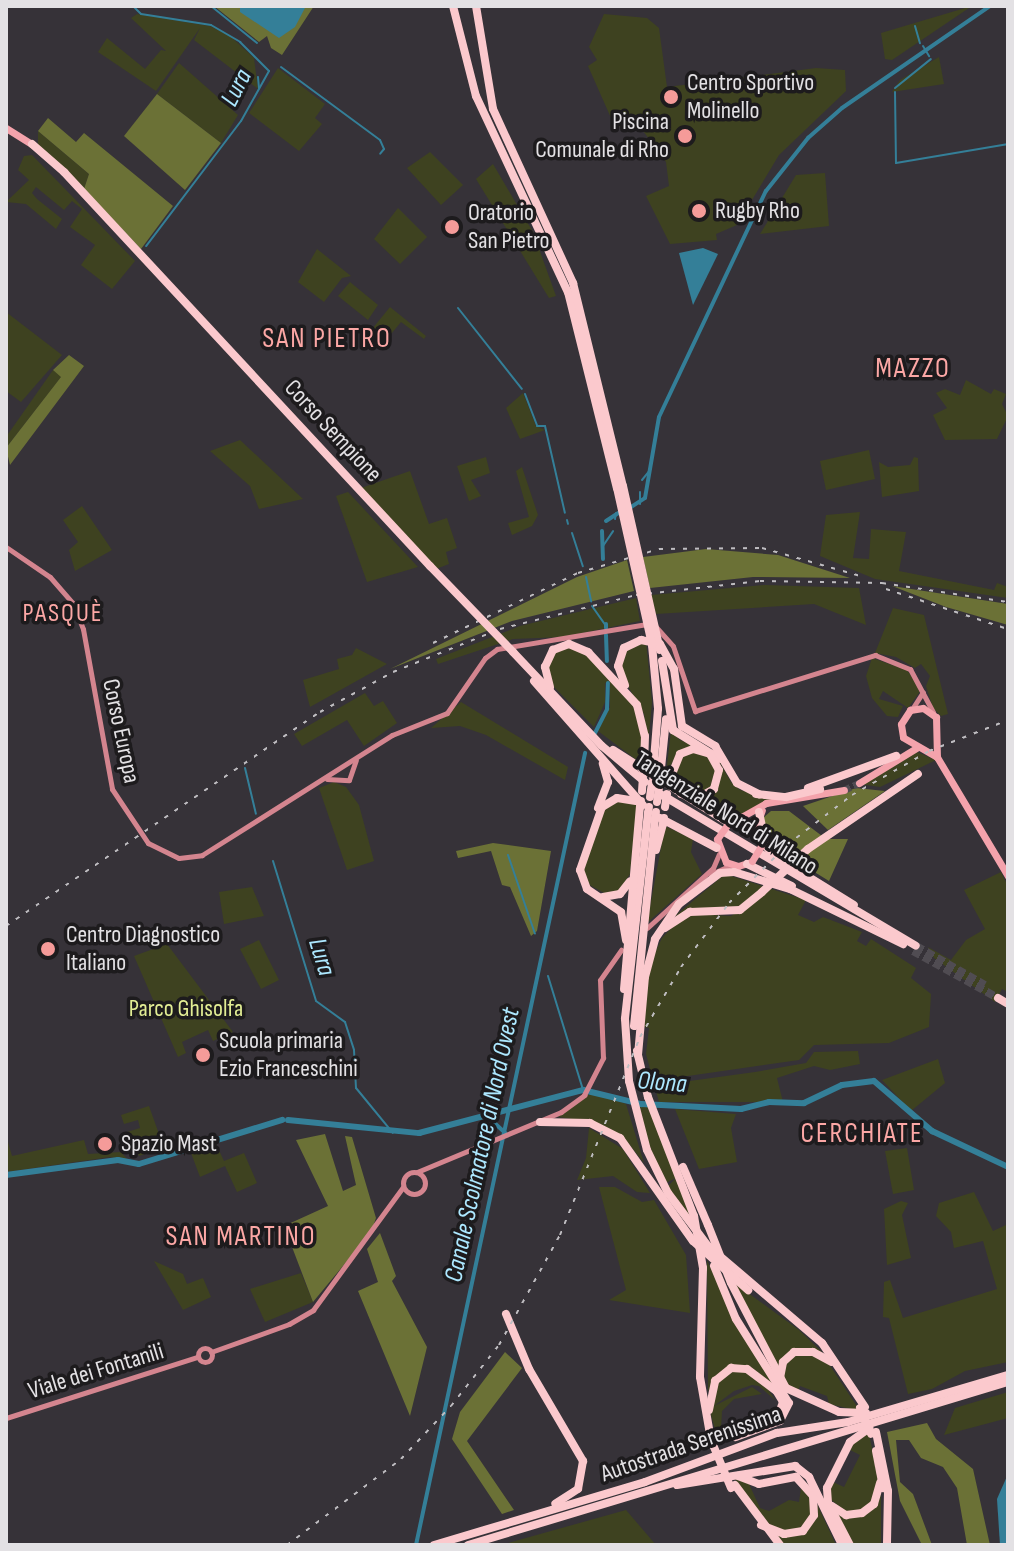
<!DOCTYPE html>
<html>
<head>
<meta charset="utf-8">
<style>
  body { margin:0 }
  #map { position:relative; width:1014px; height:1551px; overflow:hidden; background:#363238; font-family:"Sofia Sans Condensed",sans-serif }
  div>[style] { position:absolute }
  .green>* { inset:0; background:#3e4220 }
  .forest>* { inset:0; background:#6b7136 }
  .water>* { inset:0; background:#347f98 }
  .stream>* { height:2px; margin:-1px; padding:0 1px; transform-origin:1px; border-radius:1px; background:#347f98 }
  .canal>* { height:4px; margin:-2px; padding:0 2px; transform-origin:2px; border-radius:2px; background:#347f98 }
  .river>* { height:6px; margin:-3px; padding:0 3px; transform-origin:3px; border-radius:3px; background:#347f98 }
  .primary-tunnel>* { height:7px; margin-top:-3.5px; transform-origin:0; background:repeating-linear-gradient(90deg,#504c52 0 7px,transparent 0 10.5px) }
  .highway-tunnel>* { height:8px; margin-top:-4px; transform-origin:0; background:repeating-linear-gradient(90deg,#504c52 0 8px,transparent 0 12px) }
  .secondary>* { height:5px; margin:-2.5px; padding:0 2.5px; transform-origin:2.5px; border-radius:2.5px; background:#d4858f }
  .secondary>.ring { margin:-2.5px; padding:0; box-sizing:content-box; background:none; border:5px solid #d4858f; border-radius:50% }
  .primary>* { height:7px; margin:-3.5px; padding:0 3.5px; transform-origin:3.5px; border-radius:3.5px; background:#f4a3ac }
  .highway>* { height:8px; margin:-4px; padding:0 4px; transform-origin:4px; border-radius:4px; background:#fbc9cd }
  .rail>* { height:2px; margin-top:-1px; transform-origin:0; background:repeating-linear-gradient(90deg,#bfbdc1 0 4px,transparent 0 12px) }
  .primary-bridge>* { height:7px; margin:-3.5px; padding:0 3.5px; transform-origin:3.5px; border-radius:3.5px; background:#f4a3ac }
  .highway-bridge>* { height:8px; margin:-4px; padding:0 4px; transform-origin:4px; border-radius:4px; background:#fbc9cd }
  .dots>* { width:22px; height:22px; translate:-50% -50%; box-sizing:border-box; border:4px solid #1d1b1d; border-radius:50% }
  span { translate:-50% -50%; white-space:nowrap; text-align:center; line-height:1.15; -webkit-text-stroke:7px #1d1b1d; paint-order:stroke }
  .poi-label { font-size:24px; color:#e3e1e4 }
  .left { translate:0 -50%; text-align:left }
  .right { translate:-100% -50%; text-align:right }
  .street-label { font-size:24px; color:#e3e1e4 }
  .park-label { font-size:24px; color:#e2ed94 }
  .water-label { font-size:26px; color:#ade8ff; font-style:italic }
  .neighbourhood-label { font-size:26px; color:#fca7a5; letter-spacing:2px }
  .quarter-label { font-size:28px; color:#fca7a5; letter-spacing:2px }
  .frame { position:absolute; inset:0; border:8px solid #e3e1e4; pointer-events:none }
</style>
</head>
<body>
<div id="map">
  <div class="green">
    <div style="clip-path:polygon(972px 6px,892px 60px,885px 59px,881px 33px)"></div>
    <div style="clip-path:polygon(137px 14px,210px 26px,230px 36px,254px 58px,258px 89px,194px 40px,200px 28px,156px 91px,98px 52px,107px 38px,145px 69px,161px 50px,166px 51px,131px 18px)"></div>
    <div style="clip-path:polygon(604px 14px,647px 18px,659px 28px,667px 87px,816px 68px,845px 70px,846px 91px,779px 155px,737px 225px,716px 234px,717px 240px,670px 244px,646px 196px,669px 186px,666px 162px,638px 124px,615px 127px,588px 66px,597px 60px,589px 47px)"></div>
    <div style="clip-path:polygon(939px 57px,944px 84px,892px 92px,900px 80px)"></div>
    <div style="clip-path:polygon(179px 63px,238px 115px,221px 143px,157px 94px)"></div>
    <div style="clip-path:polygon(278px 68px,325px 104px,315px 118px,322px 124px,299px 151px,249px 113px)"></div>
    <div style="clip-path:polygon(38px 131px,89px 174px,84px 189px,38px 145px)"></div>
    <div style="clip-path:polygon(430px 152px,463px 185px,441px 205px,407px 168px)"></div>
    <div style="clip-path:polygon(32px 155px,135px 261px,112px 289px,81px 265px,95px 245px,70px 227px,82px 209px,72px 201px,64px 210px,36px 187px,32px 193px,37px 199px,62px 219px,56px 229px,26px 204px,6px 202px,29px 180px,18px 170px,24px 156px)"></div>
    <div style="clip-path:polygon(493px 164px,533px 232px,556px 296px,549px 298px,476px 179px)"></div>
    <div style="clip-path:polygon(825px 173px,829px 226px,760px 234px,796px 175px)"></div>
    <div style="clip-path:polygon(398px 208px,427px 237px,400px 264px,374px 239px)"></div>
    <div style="clip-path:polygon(317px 249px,351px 276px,342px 278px,324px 302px,298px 282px)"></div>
    <div style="clip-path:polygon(350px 282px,378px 305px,368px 320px,338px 296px)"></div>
    <div style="clip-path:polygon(390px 307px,426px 336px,424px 339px,401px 322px,382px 345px,368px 334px)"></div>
    <div style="clip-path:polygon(6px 312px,62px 355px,21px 402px,6px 391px)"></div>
    <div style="clip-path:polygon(53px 370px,62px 376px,6px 448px,6px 437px)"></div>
    <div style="clip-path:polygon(966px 380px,991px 394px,994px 389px,1006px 394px,1002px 404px,1008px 416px,997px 439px,945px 440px,933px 415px,947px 408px,936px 393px,945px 389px,960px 395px)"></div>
    <div style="clip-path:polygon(523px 393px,536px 426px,545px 430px,520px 439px,506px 408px)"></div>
    <div style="clip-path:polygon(240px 440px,303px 499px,259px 509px,250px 486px,210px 451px)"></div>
    <div style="clip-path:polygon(869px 450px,875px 479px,826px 490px,820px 461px)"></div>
    <div style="clip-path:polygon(486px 457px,490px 473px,471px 480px,481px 496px,469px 501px,457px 466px)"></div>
    <div style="clip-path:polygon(914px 457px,918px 458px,919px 491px,882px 497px,879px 462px,888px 467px,910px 465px)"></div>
    <div style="clip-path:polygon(522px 467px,538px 515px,532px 526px,512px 535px,508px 523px,529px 517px,516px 471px)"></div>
    <div style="clip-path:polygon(410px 471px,429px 524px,447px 518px,457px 548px,446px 552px,449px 564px,436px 569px,361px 488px)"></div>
    <div style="clip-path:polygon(348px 492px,418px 567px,367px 582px,336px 496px)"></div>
    <div style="clip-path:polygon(82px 506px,112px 550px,75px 571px,69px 550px,78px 542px,63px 520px)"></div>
    <div style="clip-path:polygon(860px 512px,853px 558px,869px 559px,871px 529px,906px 532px,899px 571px,994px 590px,997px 583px,1008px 587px,1008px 598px,875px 579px,820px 556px,826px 515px)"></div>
    <div style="clip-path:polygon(765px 585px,859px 588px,866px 625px,814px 604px,656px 614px,651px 595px)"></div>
    <div style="clip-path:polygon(636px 598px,640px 621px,563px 637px,513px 639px,438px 664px,436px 659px,520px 626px)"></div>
    <div style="clip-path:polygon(893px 608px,924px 615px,948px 714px,941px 716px,933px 708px,926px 686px,930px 676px,921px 664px,915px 668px,896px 657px,875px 653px)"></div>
    <div style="clip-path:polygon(646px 641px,652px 702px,648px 746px,644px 714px,621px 674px,623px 653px)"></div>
    <div style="clip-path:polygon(568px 646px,583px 651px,634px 704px,643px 730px,642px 764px,598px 731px,610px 707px,610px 683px,605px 683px,605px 702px,594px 727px,553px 686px,546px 671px,550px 656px)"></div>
    <div style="clip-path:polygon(356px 648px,387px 664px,310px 707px,303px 680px,339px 669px,337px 659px,352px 655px)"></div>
    <div style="clip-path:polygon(872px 658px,907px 670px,921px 690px,908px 708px,883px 691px,879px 699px,903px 706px,898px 717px,887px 716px,872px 698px,866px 676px)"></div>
    <div style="clip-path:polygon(365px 693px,374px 706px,383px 701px,397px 723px,364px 746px,347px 720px,302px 746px,294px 734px)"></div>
    <div style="clip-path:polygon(461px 702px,568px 767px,565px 780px,486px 735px,460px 726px,431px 728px)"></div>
    <div style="clip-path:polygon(671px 731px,680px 740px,707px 749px,711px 751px,719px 761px,731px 782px,740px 790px,774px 799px,743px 817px,718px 818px,690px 800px,715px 789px,720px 765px,710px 751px,692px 747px,677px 754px,666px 774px)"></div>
    <div style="clip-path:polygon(912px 750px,936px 760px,880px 787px,859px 784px)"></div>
    <div style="clip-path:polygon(687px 753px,703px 753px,714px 762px,716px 779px,708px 791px,694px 795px,671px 786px,675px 765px)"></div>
    <div style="clip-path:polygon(334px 782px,346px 787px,359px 805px,374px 861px,347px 870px,319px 788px)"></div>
    <div style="clip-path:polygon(616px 801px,637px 804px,630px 874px,618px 892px,606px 894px,586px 883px,583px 866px,601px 813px)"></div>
    <div style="clip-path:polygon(665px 826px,693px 839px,691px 852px,702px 874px,647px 923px)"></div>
    <div style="clip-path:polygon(1001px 872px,1008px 886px,1008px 992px,1002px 989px,995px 1002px,934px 958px,928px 947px,951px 960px,966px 940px,985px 929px,964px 890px)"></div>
    <div style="clip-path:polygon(725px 874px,806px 900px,798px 915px,814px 922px,823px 917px,862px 932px,857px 941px,866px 946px,871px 939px,916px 968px,911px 978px,931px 994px,929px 1027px,889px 1043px,814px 1045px,799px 1060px,674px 1078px,675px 1083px,755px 1072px,806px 1063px,814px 1052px,858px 1051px,860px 1064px,830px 1070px,814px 1066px,777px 1078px,783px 1102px,659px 1102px,646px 1054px,649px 1028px,640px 1026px,651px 960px,662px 938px,679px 920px,695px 914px,731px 916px,764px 895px,740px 908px,675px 916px)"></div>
    <div style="clip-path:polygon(252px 887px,264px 916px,224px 924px,219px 892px)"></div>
    <div style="clip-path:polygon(259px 940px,279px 980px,261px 989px,240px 949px)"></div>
    <div style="clip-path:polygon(167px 944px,233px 1032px,213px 1041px,208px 1030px,182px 1042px,186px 1053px,178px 1057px,134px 956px)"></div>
    <div style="clip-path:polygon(938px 1059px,945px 1083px,911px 1111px,882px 1080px)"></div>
    <div style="clip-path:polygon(591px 1092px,626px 1104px,644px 1163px,624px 1138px,593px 1122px,558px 1117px)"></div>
    <div style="clip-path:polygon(637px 1105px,648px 1106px,678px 1173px,692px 1223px,667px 1187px,676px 1178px,666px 1183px,654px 1159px)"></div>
    <div style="clip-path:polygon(149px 1106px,164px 1148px,139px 1156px,127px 1132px,140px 1128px,138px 1120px,124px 1124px,121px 1115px)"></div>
    <div style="clip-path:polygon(675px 1109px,736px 1114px,731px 1128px,737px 1162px,699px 1169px)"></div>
    <div style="clip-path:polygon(589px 1128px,623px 1149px,650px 1193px,637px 1192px,613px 1176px,577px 1180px,586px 1158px)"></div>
    <div style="clip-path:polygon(6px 1135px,12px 1156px,84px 1140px,88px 1154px,121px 1152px,129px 1161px,110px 1157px,6px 1172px)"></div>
    <div style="clip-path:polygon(216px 1144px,224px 1161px,244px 1153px,257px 1183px,237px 1192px,225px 1166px,200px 1177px,191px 1153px)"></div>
    <div style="clip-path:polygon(907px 1148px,914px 1190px,893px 1194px,885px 1151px)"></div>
    <div style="clip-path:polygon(599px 1187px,615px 1187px,642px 1202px,654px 1200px,686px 1255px,690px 1313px,609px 1300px,626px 1290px)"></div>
    <div style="clip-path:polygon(974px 1192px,993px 1231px,1008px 1224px,1008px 1362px,965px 1371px,932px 1389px,908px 1394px,889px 1318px,883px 1317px,884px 1282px,890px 1280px,903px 1318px,997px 1289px,983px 1241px,954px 1248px,951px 1232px,936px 1216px,939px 1203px)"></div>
    <div style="clip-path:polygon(901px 1201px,908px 1203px,902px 1215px,911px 1258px,887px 1265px,884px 1209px)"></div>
    <div style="clip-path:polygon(707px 1260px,727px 1303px,784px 1397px,734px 1366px,708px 1391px)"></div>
    <div style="clip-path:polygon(154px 1261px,183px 1274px,187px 1284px,203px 1278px,211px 1297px,183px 1310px)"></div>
    <div style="clip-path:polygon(301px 1273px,313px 1302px,265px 1322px,250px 1289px)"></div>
    <div style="clip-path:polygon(733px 1282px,799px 1330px,823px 1353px,796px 1350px,779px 1370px)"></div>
    <div style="clip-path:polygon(801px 1352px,827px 1361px,860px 1411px,829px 1404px,827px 1396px,800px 1386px,798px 1391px,789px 1387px,783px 1378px,785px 1363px)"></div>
    <div style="clip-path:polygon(743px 1370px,768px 1389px,775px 1400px,759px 1386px,752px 1385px,734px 1391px,714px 1406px,752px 1387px,762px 1394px,734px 1399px,722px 1411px,720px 1446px,711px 1415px,714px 1387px,724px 1374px)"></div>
    <div style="clip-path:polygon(1008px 1392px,1008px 1418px,944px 1435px,955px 1408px)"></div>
    <div style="clip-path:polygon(868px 1430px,879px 1479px,876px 1495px,865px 1510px,849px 1514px,830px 1499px,831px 1481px,844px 1487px,860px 1455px,848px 1449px)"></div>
    <div style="clip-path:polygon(734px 1478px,749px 1484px,760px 1508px,769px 1511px,789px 1500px,799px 1502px,801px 1488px,811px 1498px,810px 1521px,795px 1532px,772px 1528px)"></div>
    <div style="clip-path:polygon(881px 1491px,881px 1545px,851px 1545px,834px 1511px,862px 1515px)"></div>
    <div style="clip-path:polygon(817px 1504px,836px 1545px,782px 1545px,770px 1531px,796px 1535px)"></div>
    <div style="clip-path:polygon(626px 1510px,656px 1545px,501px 1545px)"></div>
  </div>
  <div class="forest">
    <div style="clip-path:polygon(214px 6px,240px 6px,247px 16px,314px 6px,282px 55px,271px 48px,267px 36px,259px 42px)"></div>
    <div style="clip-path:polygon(157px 94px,221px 143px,185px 190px,124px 136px)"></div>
    <div style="clip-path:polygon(48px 118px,76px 142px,84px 133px,173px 206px,141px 249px,84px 189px,89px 174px,38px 131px)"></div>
    <div style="clip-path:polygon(69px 355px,84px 366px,10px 465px,6px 448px,61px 377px,53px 370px)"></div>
    <div style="clip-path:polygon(706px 549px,778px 555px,850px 578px,753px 577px,650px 588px,643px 557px)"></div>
    <div style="clip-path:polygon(627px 560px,634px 591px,512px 621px,390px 669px,577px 577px)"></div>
    <div style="clip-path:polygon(892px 586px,1008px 604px,1008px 625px,946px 607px)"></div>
    <div style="clip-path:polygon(856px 788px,885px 791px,828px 830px,803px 806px)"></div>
    <div style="clip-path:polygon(771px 811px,789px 811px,826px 839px,848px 839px,829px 881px,774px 847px,763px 818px)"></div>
    <div style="clip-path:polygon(493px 843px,551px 851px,537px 931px,531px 936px,510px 887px,502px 885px,491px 851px,458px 858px,456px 851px)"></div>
    <div style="clip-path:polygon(325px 1134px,343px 1191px,356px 1185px,345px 1136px,352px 1137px,376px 1218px,371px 1232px,313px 1302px,284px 1226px,328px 1206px,296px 1140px)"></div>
    <div style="clip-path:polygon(380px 1233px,396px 1276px,392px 1281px,427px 1347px,410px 1416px,358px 1291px,378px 1282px,367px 1249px)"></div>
    <div style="clip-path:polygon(505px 1352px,522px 1368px,467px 1441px,514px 1510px,502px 1514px,452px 1439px,460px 1412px)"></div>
    <div style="clip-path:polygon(927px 1423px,936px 1439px,973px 1469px,990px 1545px,967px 1545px,957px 1488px,943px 1467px,921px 1458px,909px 1440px,896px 1440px,900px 1482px,913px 1494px,932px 1545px,922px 1545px,900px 1501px,887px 1432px)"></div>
  </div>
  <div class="water">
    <div style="clip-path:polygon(240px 6px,306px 6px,295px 27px,279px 38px,240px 12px)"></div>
    <div style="clip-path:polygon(703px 248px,718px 254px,693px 305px,679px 253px)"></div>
    <div style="clip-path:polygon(1008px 1474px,1008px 1545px,1000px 1545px,997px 1499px)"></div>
  </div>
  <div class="stream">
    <div style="left:133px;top:6px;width:11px;rotate:45deg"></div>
    <div style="left:141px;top:14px;width:71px;rotate:8.9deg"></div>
    <div style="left:211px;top:25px;width:34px;rotate:30deg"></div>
    <div style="left:240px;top:42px;width:41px;rotate:45deg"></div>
    <div style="left:269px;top:71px;width:57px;rotate:119.2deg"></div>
    <div style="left:241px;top:121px;width:157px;rotate:127.2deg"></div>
    <div style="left:211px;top:6px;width:59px;rotate:38.8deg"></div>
    <div style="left:915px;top:26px;width:18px;rotate:74deg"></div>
    <div style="left:923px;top:46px;width:12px;rotate:59deg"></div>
    <div style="left:281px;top:67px;width:123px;rotate:36.4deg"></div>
    <div style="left:380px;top:140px;width:10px;rotate:66deg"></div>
    <div style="left:384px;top:149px;width:6px;rotate:129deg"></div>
    <div style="left:258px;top:77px;width:11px;rotate:85deg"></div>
    <div style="left:895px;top:88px;width:46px;rotate:-38.9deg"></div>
    <div style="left:895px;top:92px;width:71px;rotate:89.2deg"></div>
    <div style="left:896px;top:163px;width:114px;rotate:-9.6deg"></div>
    <div style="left:458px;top:308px;width:103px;rotate:51.7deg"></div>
    <div style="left:525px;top:394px;width:34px;rotate:69deg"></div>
    <div style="left:537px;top:426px;width:8px"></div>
    <div style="left:545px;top:426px;width:89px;rotate:77.1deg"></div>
    <div style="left:642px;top:480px;width:13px;rotate:-51deg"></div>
    <div style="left:640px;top:492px;width:12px;rotate:90deg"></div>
    <div style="left:615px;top:519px;width:6px;rotate:-81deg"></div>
    <div style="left:567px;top:520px;width:4px;rotate:76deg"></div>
    <div style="left:572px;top:533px;width:35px;rotate:72deg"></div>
    <div style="left:603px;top:546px;width:18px;rotate:-56deg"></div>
    <div style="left:586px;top:577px;width:25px;rotate:78deg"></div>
    <div style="left:592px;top:606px;width:24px;rotate:55deg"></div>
    <div style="left:245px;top:768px;width:47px;rotate:76.6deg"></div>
    <div style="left:508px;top:855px;width:83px;rotate:71.1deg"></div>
    <div style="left:273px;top:861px;width:146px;rotate:72.9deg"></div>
    <div style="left:316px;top:1001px;width:36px;rotate:36deg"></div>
    <div style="left:345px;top:1022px;width:29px;rotate:72deg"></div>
    <div style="left:354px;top:1050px;width:38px;rotate:87deg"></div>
    <div style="left:356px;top:1088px;width:58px;rotate:50.6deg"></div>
    <div style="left:548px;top:976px;width:119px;rotate:72.9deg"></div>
    <div style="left:137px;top:1147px;width:36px;rotate:8deg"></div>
  </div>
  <div class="canal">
    <div style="left:628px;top:509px;width:20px;rotate:-33deg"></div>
    <div style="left:645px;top:498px;width:82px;rotate:-80.2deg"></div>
    <div style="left:659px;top:417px;width:250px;rotate:-64.7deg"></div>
    <div style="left:766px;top:191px;width:68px;rotate:-51.6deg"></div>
    <div style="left:808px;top:138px;width:45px;rotate:-41.4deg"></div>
    <div style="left:842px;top:108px;width:180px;rotate:-34.6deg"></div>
    <div style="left:606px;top:521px;width:17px;rotate:-33deg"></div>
    <div style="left:602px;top:531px;width:28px;rotate:88deg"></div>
    <div style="left:606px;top:624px;width:4px;rotate:90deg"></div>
    <div style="left:606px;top:635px;width:26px;rotate:88deg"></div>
    <div style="left:595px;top:733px;width:27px;rotate:-63deg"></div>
    <div style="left:607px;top:709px;width:26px;rotate:-88deg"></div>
    <div style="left:487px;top:1116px;width:25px;rotate:43deg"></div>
    <div style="left:416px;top:1545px;width:810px;rotate:-77.95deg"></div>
  </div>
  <div class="river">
    <div style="left:288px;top:1120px;width:132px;rotate:5.7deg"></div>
    <div style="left:419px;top:1133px;width:170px;rotate:-14.7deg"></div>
    <div style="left:583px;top:1090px;width:60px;rotate:13.6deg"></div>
    <div style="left:641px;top:1104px;width:100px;rotate:2.9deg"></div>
    <div style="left:741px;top:1109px;width:29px;rotate:-14deg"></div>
    <div style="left:769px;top:1102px;width:35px;rotate:2deg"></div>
    <div style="left:804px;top:1103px;width:42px;rotate:-25.3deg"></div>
    <div style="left:842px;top:1085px;width:32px;rotate:-7deg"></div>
    <div style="left:874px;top:1081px;width:77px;rotate:40.8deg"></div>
    <div style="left:932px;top:1131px;width:84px;rotate:25.3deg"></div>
    <div style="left:6px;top:1175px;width:113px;rotate:-7.6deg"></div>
    <div style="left:118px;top:1160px;width:21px;rotate:11deg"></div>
    <div style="left:139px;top:1164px;width:150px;rotate:-17.1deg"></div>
  </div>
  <div class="primary-tunnel">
    <div style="left:844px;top:790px;width:17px;rotate:-25deg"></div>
  </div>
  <div class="highway-tunnel">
    <div style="left:916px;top:946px;width:79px;rotate:29.5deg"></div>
    <div style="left:913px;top:951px;width:97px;rotate:28.9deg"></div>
  </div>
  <div class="secondary">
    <div style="left:6px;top:547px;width:53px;rotate:34.3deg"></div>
    <div style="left:50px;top:577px;width:35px;rotate:49deg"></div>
    <div style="left:73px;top:603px;width:28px;rotate:69deg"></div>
    <div style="left:83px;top:629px;width:163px;rotate:79.7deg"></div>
    <div style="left:112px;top:789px;width:65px;rotate:56.3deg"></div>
    <div style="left:148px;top:843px;width:34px;rotate:26deg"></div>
    <div style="left:179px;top:858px;width:23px;rotate:-7deg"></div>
    <div style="left:202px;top:855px;width:225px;rotate:-32.3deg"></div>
    <div style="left:392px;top:735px;width:59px;rotate:-21.8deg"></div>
    <div style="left:447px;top:713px;width:67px;rotate:-55.4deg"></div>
    <div style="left:485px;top:658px;width:15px;rotate:-37deg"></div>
    <div style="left:497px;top:649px;width:152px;rotate:-9.5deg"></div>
    <div style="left:656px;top:627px;width:25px;rotate:48deg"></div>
    <div style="left:673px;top:646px;width:69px;rotate:71.3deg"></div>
    <div style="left:695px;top:711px;width:189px;rotate:-17.3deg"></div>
    <div style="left:875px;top:655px;width:38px;rotate:22deg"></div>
    <div style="left:910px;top:669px;width:49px;rotate:61.9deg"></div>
    <div style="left:912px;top:709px;width:20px;rotate:-57deg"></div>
    <div style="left:327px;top:779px;width:22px;rotate:3deg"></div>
    <div style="left:349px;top:780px;width:21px;rotate:-71deg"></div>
    <div style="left:711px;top:874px;width:22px;rotate:-24deg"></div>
    <div style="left:647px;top:928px;width:89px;rotate:-42.3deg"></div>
    <div style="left:713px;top:868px;width:15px;rotate:-67deg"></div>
    <div class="ring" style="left:403px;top:1172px;width:17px;height:17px"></div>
    <div style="left:417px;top:1172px;width:156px;rotate:-22.6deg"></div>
    <div style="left:561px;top:1112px;width:29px;rotate:-36deg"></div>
    <div style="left:584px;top:1095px;width:42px;rotate:-62.8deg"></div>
    <div style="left:603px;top:1058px;width:78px;rotate:-92.2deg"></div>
    <div style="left:600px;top:980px;width:37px;rotate:-55deg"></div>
    <div class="ring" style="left:198px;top:1348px;width:9px;height:9px"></div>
    <div style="left:211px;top:1352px;width:83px;rotate:-19.7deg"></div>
    <div style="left:289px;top:1324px;width:28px;rotate:-30deg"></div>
    <div style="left:313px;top:1310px;width:152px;rotate:-53.8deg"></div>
    <div style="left:6px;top:1418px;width:201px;rotate:-17.7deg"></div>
  </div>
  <div class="primary">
    <div style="left:6px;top:128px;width:31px;rotate:32deg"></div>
    <div style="left:937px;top:757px;width:39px;rotate:-150deg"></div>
    <div style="left:903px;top:737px;width:13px;rotate:-99deg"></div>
    <div style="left:901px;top:724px;width:17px;rotate:-57deg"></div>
    <div style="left:910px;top:710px;width:13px;rotate:-9deg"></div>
    <div style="left:923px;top:708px;width:16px;rotate:35deg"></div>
    <div style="left:936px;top:717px;width:40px;rotate:88.6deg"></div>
    <div style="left:937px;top:757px;width:139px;rotate:59.2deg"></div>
    <div style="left:859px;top:783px;width:69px;rotate:-31.4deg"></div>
    <div style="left:727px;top:825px;width:45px;rotate:-29.4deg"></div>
    <div style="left:766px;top:803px;width:79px;rotate:-9.5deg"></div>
    <div style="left:755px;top:829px;width:20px;rotate:-70deg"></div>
    <div style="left:717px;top:839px;width:25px;rotate:69deg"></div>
    <div style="left:726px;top:862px;width:13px;rotate:18deg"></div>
    <div style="left:738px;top:866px;width:14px;rotate:-17deg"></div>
  </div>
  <div class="highway">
    <div style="left:453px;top:6px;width:93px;rotate:75.7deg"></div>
    <div style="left:476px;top:96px;width:217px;rotate:64.9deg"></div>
    <div style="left:568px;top:292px;width:202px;rotate:76deg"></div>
    <div style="left:476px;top:6px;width:104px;rotate:80.6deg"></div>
    <div style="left:493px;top:109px;width:192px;rotate:65.3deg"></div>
    <div style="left:573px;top:283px;width:209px;rotate:76.2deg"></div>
    <div style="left:32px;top:144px;width:43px;rotate:41.2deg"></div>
    <div style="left:64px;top:172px;width:538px;rotate:47.11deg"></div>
    <div style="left:652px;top:645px;width:64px;rotate:84.6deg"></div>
    <div style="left:658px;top:709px;width:64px;rotate:94.5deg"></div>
    <div style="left:513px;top:652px;width:129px;rotate:46.6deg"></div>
    <div style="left:602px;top:746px;width:56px;rotate:39.9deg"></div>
    <div style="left:662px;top:661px;width:70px;rotate:80.9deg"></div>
    <div style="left:673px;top:730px;width:55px;rotate:31.7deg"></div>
    <div style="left:534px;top:681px;width:165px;rotate:48.7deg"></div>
    <div style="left:625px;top:685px;width:20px;rotate:-110deg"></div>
    <div style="left:618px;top:666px;width:19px;rotate:-72deg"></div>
    <div style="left:624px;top:648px;width:19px;rotate:-25deg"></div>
    <div style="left:641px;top:640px;width:19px;rotate:12deg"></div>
    <div style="left:660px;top:644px;width:29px;rotate:61deg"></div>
    <div style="left:674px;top:669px;width:58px;rotate:82deg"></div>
    <div style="left:682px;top:726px;width:39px;rotate:31deg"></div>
    <div style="left:715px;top:746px;width:43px;rotate:59.3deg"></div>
    <div style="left:737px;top:783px;width:25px;rotate:27deg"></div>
    <div style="left:550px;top:687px;width:21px;rotate:-104deg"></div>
    <div style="left:545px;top:667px;width:19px;rotate:-65deg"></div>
    <div style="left:553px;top:650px;width:17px;rotate:-21deg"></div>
    <div style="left:569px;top:644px;width:21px;rotate:23deg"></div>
    <div style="left:588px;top:652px;width:72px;rotate:47.2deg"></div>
    <div style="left:637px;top:705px;width:32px;rotate:76deg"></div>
    <div style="left:645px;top:736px;width:29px;rotate:92deg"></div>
    <div style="left:613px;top:750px;width:138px;rotate:32.3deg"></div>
    <div style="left:660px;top:778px;width:59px;rotate:-84.2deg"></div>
    <div style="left:668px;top:784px;width:32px;rotate:-68deg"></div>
    <div style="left:680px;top:754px;width:14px;rotate:-21deg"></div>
    <div style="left:693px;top:749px;width:18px;rotate:16deg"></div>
    <div style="left:710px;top:754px;width:18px;rotate:61deg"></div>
    <div style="left:719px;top:770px;width:20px;rotate:105deg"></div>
    <div style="left:714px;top:789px;width:18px;rotate:151deg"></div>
    <div style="left:698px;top:798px;width:17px;rotate:-167deg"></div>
    <div style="left:808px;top:788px;width:94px;rotate:-20deg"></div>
    <div style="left:756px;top:794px;width:30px;rotate:6deg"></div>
    <div style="left:786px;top:797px;width:35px;rotate:-13deg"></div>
    <div style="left:662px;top:795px;width:295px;rotate:30.7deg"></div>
    <div style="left:598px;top:808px;width:28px;rotate:-69deg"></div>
    <div style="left:608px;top:782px;width:19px;rotate:-106deg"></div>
    <div style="left:759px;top:812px;width:34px;rotate:78deg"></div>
    <div style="left:648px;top:813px;width:207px;rotate:96.4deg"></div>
    <div style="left:625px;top:1019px;width:62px;rotate:86.3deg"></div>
    <div style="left:629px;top:1081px;width:71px;rotate:75.4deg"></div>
    <div style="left:647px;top:1150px;width:48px;rotate:64deg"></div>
    <div style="left:668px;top:1193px;width:66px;rotate:53deg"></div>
    <div style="left:708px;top:1246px;width:150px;rotate:40.4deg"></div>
    <div style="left:822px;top:1343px;width:77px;rotate:56.1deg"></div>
    <div style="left:660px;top:818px;width:64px;rotate:27.8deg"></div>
    <div style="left:760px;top:839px;width:21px;rotate:51deg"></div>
    <div style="left:773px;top:855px;width:95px;rotate:31.7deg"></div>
    <div style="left:808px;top:849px;width:133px;rotate:-34.3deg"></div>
    <div style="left:656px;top:850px;width:27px;rotate:-75deg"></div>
    <div style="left:747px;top:864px;width:50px;rotate:26.1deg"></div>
    <div style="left:603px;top:897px;width:17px;rotate:-10deg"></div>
    <div style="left:620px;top:894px;width:16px;rotate:-52deg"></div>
    <div style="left:665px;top:928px;width:30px;rotate:-33deg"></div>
    <div style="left:690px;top:912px;width:50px;rotate:-2.3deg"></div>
    <div style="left:740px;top:910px;width:28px;rotate:-39deg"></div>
    <div style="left:626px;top:940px;width:28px;rotate:-100deg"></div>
    <div style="left:621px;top:912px;width:41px;rotate:-145.9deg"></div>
    <div style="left:587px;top:889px;width:20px;rotate:-110deg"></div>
    <div style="left:580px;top:870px;width:67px;rotate:-70.8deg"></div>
    <div style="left:602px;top:807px;width:17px;rotate:-31deg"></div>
    <div style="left:617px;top:798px;width:19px;rotate:9deg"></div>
    <div style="left:624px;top:989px;width:183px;rotate:-85deg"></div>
    <div style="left:998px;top:998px;width:12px;rotate:31deg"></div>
    <div style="left:634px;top:1026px;width:209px;rotate:-84.2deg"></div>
    <div style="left:637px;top:1051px;width:47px;rotate:76.6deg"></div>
    <div style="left:648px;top:1097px;width:128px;rotate:68.9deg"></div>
    <div style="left:638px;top:1055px;width:78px;rotate:-84.9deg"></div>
    <div style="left:645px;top:977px;width:39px;rotate:-75deg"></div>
    <div style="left:655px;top:939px;width:42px;rotate:-55.6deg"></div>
    <div style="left:679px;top:904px;width:51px;rotate:-37.1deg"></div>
    <div style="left:720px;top:873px;width:14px;rotate:-4deg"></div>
    <div style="left:734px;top:872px;width:59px;rotate:16.9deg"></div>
    <div style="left:790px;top:889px;width:126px;rotate:26deg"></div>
    <div style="left:540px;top:1122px;width:50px;rotate:1.1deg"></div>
    <div style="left:590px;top:1123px;width:34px;rotate:27deg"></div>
    <div style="left:620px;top:1138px;width:126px;rotate:54.7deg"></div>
    <div style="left:693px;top:1241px;width:74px;rotate:41.7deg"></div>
    <div style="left:683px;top:1167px;width:63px;rotate:66.7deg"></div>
    <div style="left:714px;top:1266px;width:57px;rotate:67.5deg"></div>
    <div style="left:736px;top:1319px;width:99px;rotate:57.8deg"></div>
    <div style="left:789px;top:1403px;width:20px;rotate:117deg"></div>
    <div style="left:780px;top:1421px;width:47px;rotate:160deg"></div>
    <div style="left:703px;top:1268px;width:109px;rotate:91.6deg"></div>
    <div style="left:700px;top:1377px;width:64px;rotate:80.1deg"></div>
    <div style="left:731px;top:1283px;width:119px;rotate:62.4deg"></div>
    <div style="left:786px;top:1388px;width:58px;rotate:24.4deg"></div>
    <div style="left:839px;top:1412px;width:27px;rotate:2deg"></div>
    <div style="left:506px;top:1314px;width:60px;rotate:67.3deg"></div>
    <div style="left:529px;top:1369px;width:107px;rotate:59.6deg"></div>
    <div style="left:583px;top:1461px;width:28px;rotate:100deg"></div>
    <div style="left:578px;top:1489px;width:27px;rotate:147deg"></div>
    <div style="left:780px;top:1378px;width:16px;rotate:-79deg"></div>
    <div style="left:783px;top:1362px;width:15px;rotate:-42deg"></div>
    <div style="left:794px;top:1352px;width:19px"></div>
    <div style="left:813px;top:1352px;width:21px;rotate:28deg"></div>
    <div style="left:709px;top:1410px;width:30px;rotate:-78deg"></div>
    <div style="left:715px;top:1381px;width:21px;rotate:-39deg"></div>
    <div style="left:731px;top:1368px;width:16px;rotate:4deg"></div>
    <div style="left:747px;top:1369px;width:38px;rotate:37deg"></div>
    <div style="left:777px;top:1392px;width:12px;rotate:59deg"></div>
    <div style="left:783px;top:1402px;width:12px;rotate:110deg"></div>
    <div style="left:779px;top:1413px;width:39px;rotate:159deg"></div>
    <div style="left:743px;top:1427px;width:11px;rotate:128deg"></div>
    <div style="left:876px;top:1432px;width:60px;rotate:78.5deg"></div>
    <div style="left:888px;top:1491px;width:54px;rotate:91.1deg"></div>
    <div style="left:876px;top:1451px;width:38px;rotate:79deg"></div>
    <div style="left:738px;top:1476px;width:22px;rotate:21deg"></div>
    <div style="left:759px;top:1484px;width:38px;rotate:-11deg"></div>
    <div style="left:796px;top:1477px;width:28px;rotate:48deg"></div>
    <div style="left:677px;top:1485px;width:120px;rotate:-9.1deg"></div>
    <div style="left:795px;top:1466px;width:18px;rotate:38deg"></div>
    <div style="left:809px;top:1477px;width:76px;rotate:64.1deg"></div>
    <div style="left:735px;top:1485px;width:75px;rotate:53.1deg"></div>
    <div style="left:832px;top:1506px;width:17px;rotate:33deg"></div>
    <div style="left:846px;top:1515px;width:16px;rotate:-7deg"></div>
    <div style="left:862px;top:1513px;width:15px;rotate:-37deg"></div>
    <div style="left:874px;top:1504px;width:22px;rotate:-74deg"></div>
    <div style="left:761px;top:1525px;width:25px;rotate:21deg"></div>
    <div style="left:784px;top:1534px;width:19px;rotate:-9deg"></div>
    <div style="left:803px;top:1531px;width:19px;rotate:-55deg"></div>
    <div style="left:814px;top:1515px;width:20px;rotate:-93deg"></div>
    <div style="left:434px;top:1545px;width:220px;rotate:-16.6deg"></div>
    <div style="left:645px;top:1482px;width:141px;rotate:-20.4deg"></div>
    <div style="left:777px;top:1433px;width:72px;rotate:-8.8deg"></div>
    <div style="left:848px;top:1422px;width:167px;rotate:-16.4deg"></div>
    <div style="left:468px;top:1545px;width:564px;rotate:-16.8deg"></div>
    <div style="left:850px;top:1545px;width:47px;rotate:-117.6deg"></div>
    <div style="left:828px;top:1503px;width:15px;rotate:-94deg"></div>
    <div style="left:827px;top:1488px;width:51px;rotate:-63.4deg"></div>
    <div style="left:850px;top:1442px;width:24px;rotate:-36deg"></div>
  </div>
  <div class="rail">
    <div style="left:886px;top:589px;width:128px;rotate:18.2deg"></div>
    <div style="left:433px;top:643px;width:161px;rotate:-25.8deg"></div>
    <div style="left:578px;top:573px;width:84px;rotate:-16.5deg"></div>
    <div style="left:659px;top:549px;width:103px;rotate:-0.6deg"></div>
    <div style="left:762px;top:548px;width:106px;rotate:15.9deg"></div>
    <div style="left:6px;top:926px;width:380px;rotate:-34.3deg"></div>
    <div style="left:320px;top:712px;width:83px;rotate:-28.7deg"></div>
    <div style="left:393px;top:672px;width:115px;rotate:-21.9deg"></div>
    <div style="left:500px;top:629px;width:140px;rotate:-14deg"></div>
    <div style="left:636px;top:595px;width:125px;rotate:-6.4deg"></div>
    <div style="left:760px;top:581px;width:122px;rotate:0.9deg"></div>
    <div style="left:882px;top:583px;width:127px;rotate:8.6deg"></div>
    <div style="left:287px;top:1545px;width:143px;rotate:-37deg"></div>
    <div style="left:401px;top:1459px;width:73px;rotate:-46.7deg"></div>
    <div style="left:451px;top:1406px;width:78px;rotate:-51.8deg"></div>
    <div style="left:499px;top:1345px;width:126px;rotate:-61deg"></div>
    <div style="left:560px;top:1235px;width:214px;rotate:-68deg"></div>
    <div style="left:640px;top:1037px;width:81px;rotate:-59.6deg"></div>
    <div style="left:681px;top:967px;width:80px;rotate:-53.1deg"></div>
    <div style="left:729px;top:903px;width:82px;rotate:-45deg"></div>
    <div style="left:787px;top:845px;width:82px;rotate:-37.6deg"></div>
    <div style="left:852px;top:795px;width:89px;rotate:-29.7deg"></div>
    <div style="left:929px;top:751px;width:85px;rotate:-21.4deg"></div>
  </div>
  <div class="primary-bridge">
    <div style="left:717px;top:839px;width:17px;rotate:-54deg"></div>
    <div style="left:752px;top:861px;width:17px;rotate:-59deg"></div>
  </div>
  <div class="highway-bridge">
    <div style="left:623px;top:486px;width:168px;rotate:77.3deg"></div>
    <div style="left:617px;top:488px;width:161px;rotate:77.4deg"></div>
    <div style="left:430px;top:566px;width:120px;rotate:46deg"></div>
    <div style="left:643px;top:771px;width:6px;rotate:-81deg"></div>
    <div style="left:653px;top:777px;width:4px;rotate:-90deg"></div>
    <div style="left:659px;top:782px;width:4px;rotate:-76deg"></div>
    <div style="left:642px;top:791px;width:14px;rotate:-86deg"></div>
    <div style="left:650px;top:797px;width:14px;rotate:-82deg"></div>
    <div style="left:657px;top:802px;width:14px;rotate:-82deg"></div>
    <div style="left:640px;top:807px;width:6px;rotate:-81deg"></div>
    <div style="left:665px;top:807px;width:13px;rotate:-81deg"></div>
    <div style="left:648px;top:813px;width:6px;rotate:-81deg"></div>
    <div style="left:655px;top:818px;width:6px;rotate:-81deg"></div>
    <div style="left:663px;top:824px;width:6px;rotate:-81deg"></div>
    <div style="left:762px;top:892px;width:63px;rotate:-43.1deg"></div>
    <div style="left:694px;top:1216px;width:53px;rotate:80.2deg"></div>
    <div style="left:708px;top:1225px;width:62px;rotate:68.4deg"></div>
    <div style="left:860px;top:1408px;width:28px;rotate:67deg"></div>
    <div style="left:711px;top:1440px;width:52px;rotate:67.4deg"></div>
  </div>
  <div class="dots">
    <div style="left:671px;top:97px;background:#f59b99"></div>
    <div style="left:685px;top:136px;background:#f59b99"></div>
    <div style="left:699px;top:211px;background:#f59b99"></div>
    <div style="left:452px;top:227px;background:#f59b99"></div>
    <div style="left:48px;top:949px;background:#f59b99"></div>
    <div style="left:203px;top:1055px;background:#f59b99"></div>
    <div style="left:105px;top:1144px;background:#f59b99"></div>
  </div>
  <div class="poi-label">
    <span class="left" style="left:687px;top:97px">Centro Sportivo<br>Molinello</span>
    <span class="right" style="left:669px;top:136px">Piscina<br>Comunale di Rho</span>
    <span class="left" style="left:715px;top:211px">Rugby Rho</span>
    <span class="left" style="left:468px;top:227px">Oratorio<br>San Pietro</span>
    <span class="left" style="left:66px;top:949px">Centro Diagnostico<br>Italiano</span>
    <span class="left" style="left:219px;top:1055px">Scuola primaria<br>Ezio Franceschini</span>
    <span class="left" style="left:121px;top:1144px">Spazio Mast</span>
  </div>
  <div class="street-label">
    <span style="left:333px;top:431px;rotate:47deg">Corso Sempione</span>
    <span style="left:121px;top:731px;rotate:78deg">Corso Europa</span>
    <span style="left:726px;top:813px;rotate:32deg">Tangenziale Nord di Milano</span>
    <span style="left:96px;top:1371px;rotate:-17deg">Viale dei Fontanili</span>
    <span style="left:691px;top:1444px;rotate:-19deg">Autostrada Serenissima</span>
  </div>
  <div class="park-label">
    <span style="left:186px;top:1009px">Parco Ghisolfa</span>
  </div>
  <div class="water-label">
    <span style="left:237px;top:88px;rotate:-63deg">Lura</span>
    <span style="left:321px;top:957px;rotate:73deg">Lura</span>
    <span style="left:662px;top:1083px;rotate:5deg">Olona</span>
    <span style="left:483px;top:1145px;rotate:-78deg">Canale Scolmatore di Nord Ovest</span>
  </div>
  <div class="neighbourhood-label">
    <span style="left:63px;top:614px">PASQUÈ</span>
  </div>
  <div class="quarter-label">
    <span style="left:327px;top:339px">SAN PIETRO</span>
    <span style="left:913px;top:369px">MAZZO</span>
    <span style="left:862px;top:1134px">CERCHIATE</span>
    <span style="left:241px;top:1237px">SAN MARTINO</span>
  </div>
  <div class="frame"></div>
</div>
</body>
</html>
